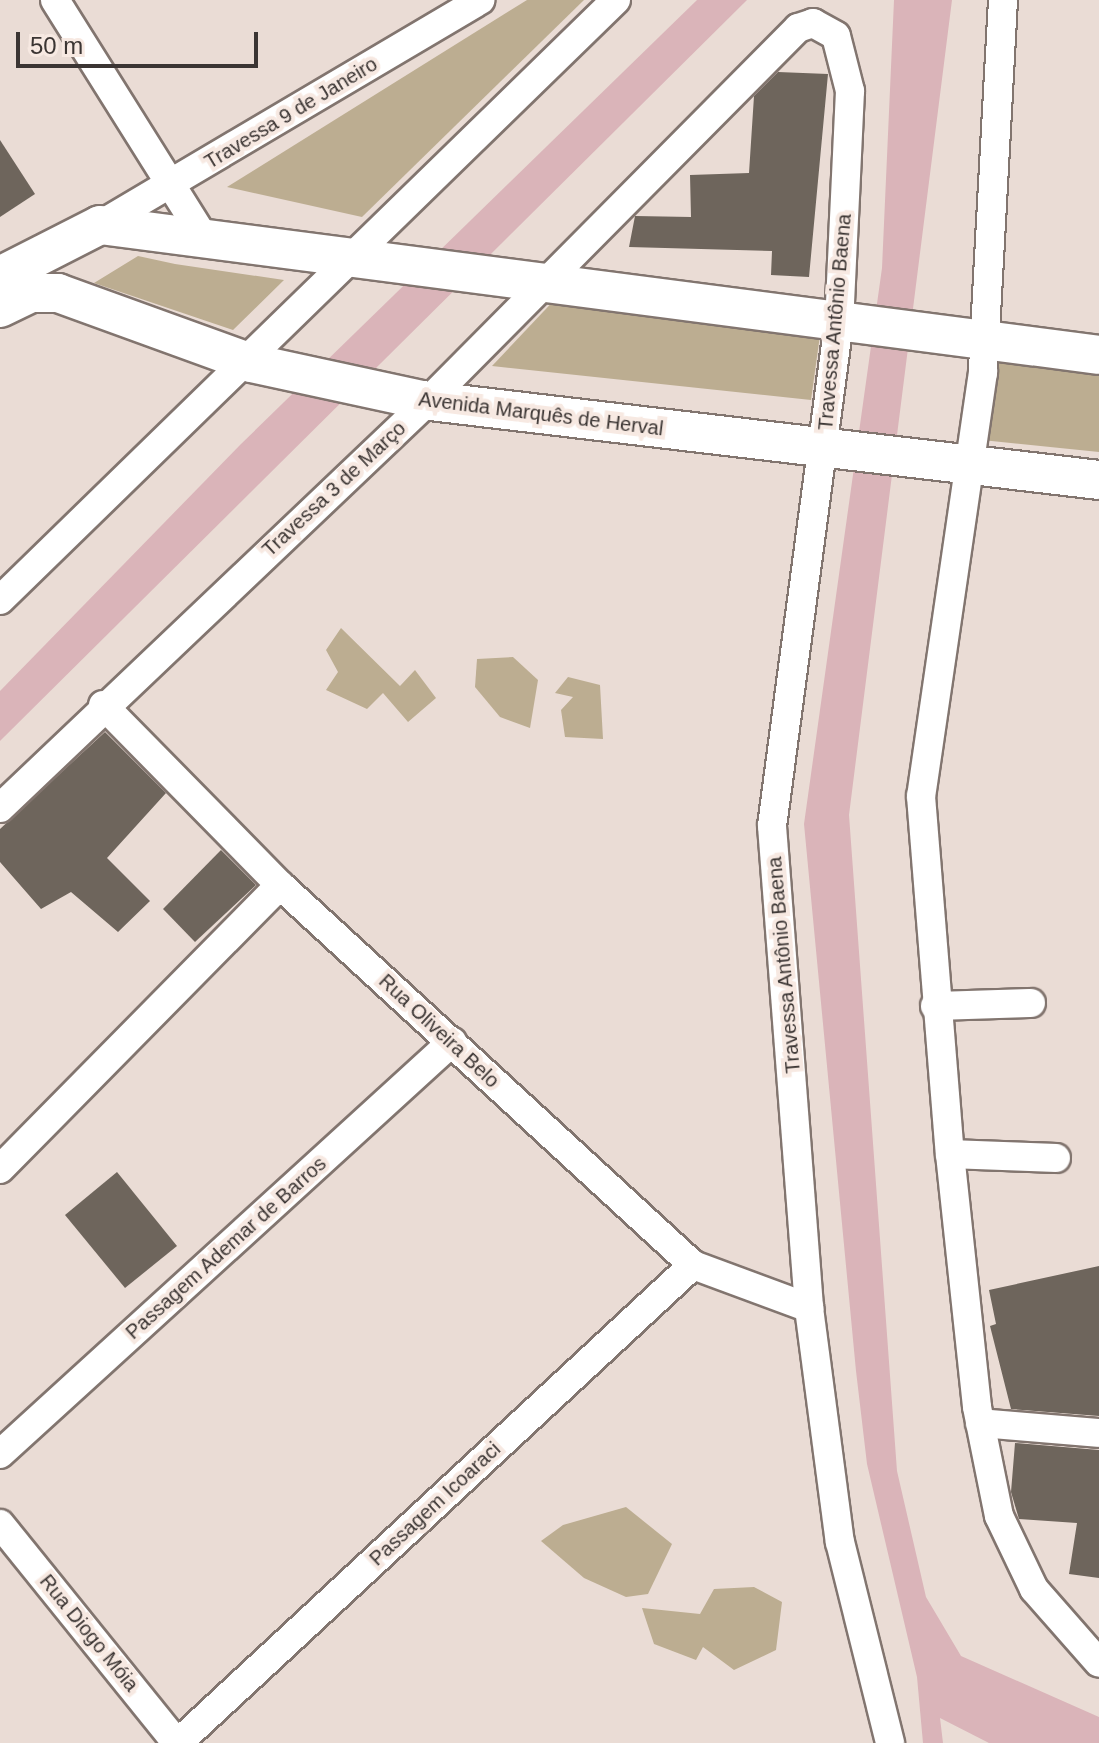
<!DOCTYPE html>
<html>
<head>
<meta charset="utf-8">
<style>
  body { margin:0 }
  #map { position:relative; width:1099px; height:1743px; overflow:hidden; background:#eadcd5; font-family:Helvetica,sans-serif }
  div>[style] { position:absolute }
  .green>* { inset:0; background:#bcad91 }
  .water>* { inset:0; background:#dab4b9 }
  .building>* { inset:0; background:#6e655c }
  .roads { filter:drop-shadow(2px 0 #82756f) drop-shadow(-2px 0 #82756f) drop-shadow(0 2px #82756f) drop-shadow(0 -2px #82756f) }
  .minor>* { height:28px; margin:-14px; padding:0 14px; transform-origin:14px; border-radius:14px; background:#fff }
  .secondary>* { height:38px; margin:-19px; padding:0 19px; transform-origin:19px; border-radius:19px; background:#fff }
  span { translate:-50% -50%; white-space:nowrap; text-align:center; line-height:1.15; -webkit-text-stroke:8px #f7e9e2; paint-order:stroke }
  .street-label { font-size:20px; color:#3b3533 }
  .scale { position:absolute; left:16px; top:32px; width:242px; height:36px; box-sizing:border-box; border:4px solid #3b3533; border-top:0; padding-left:10px; font-size:24px; line-height:28px; white-space:nowrap; color:#3b3533; -webkit-text-stroke:6px #f7e9e2; paint-order:stroke }
</style>
</head>
<body>
<div id="map">
  <div class="green">
    <div style="clip-path:polygon(527px 0,584px 0,362px 217px,227px 187px)"></div>
    <div style="clip-path:polygon(138px 256px,175px 264px,284px 280px,233px 330px,94px 283px)"></div>
    <div style="clip-path:polygon(561px 293px,821px 328px,811px 400px,492px 366px)"></div>
    <div style="clip-path:polygon(990px 359px,1099px 372px,1099px 452px,982px 440px)"></div>
    <div style="clip-path:polygon(341px 628px,400px 686px,415px 670px,436px 698px,408px 722px,383px 693px,367px 709px,326px 690px,338px 672px,326px 650px)"></div>
    <div style="clip-path:polygon(513px 657px,538px 680px,530px 728px,500px 717px,475px 687px,477px 659px)"></div>
    <div style="clip-path:polygon(568px 677px,600px 685px,603px 739px,565px 737px,561px 710px,573px 697px,555px 693px)"></div>
    <div style="clip-path:polygon(626px 1507px,672px 1544px,648px 1594px,626px 1597px,584px 1578px,541px 1541px,563px 1525px)"></div>
    <div style="clip-path:polygon(754px 1587px,782px 1602px,776px 1650px,734px 1670px,703px 1647px,696px 1660px,654px 1644px,642px 1608px,700px 1614px,714px 1589px)"></div>
  </div>
  <div class="water">
    <div style="clip-path:polygon(697px 0,747px 0,0 741px,0 691px,241px 444px)"></div>
    <div style="clip-path:polygon(894px 0,952px 0,849px 815px,897px 1471px,926px 1597px,961px 1656px,1099px 1717px,1099px 1743px,989px 1743px,940px 1718px,943px 1743px,923px 1743px,917px 1677px,867px 1464px,856px 1371px,804px 824px,882px 268px)"></div>
  </div>
  <div class="building">
    <div style="clip-path:polygon(778px 72px,828px 74px,809px 277px,771px 275px,772px 251px,629px 247px,635px 216px,691px 217px,690px 175px,749px 173px,754px 96px)"></div>
    <div style="clip-path:polygon(0 140px,35px 194px,0 217px)"></div>
    <div style="clip-path:polygon(105px 732px,166px 793px,107px 858px,150px 901px,118px 932px,71px 892px,41px 909px,0 862px,0 829px)"></div>
    <div style="clip-path:polygon(221px 850px,256px 885px,195px 942px,163px 909px)"></div>
    <div style="clip-path:polygon(117px 1172px,177px 1246px,125px 1288px,65px 1215px)"></div>
    <div style="clip-path:polygon(1099px 1266px,1099px 1416px,1011px 1409px,990px 1326px,996px 1324px,989px 1290px)"></div>
    <div style="clip-path:polygon(1015px 1443px,1099px 1450px,1099px 1578px,1069px 1574px,1077px 1523px,1019px 1519px,1011px 1492px)"></div>
  </div>
  <div class="roads">
    <div class="minor">
      <div style="left:55px;top:0;width:282px;rotate:57.9deg"></div>
      <div style="left:1003px;top:0;width:373px;rotate:93.1deg"></div>
      <div style="left:983px;top:372px;width:429px;rotate:98.3deg"></div>
      <div style="left:921px;top:796px;width:359px;rotate:85.4deg"></div>
      <div style="left:950px;top:1154px;width:254px;rotate:83.9deg"></div>
      <div style="left:977px;top:1407px;width:111px;rotate:78.6deg"></div>
      <div style="left:999px;top:1516px;width:81px;rotate:64.4deg"></div>
      <div style="left:1034px;top:1589px;width:98px;rotate:48.7deg"></div>
      <div style="left:100px;top:225px;width:442px;rotate:-30.6deg"></div>
      <div style="left:0;top:600px;width:860px;rotate:-44.25deg"></div>
      <div style="left:103px;top:705px;width:252px;rotate:45.5deg"></div>
      <div style="left:280px;top:885px;width:561px;rotate:42.62deg"></div>
      <div style="left:693px;top:1265px;width:124px;rotate:20.3deg"></div>
      <div style="left:0;top:808px;width:592px;rotate:-43.56deg"></div>
      <div style="left:429px;top:400px;width:524px;rotate:-45.23deg"></div>
      <div style="left:798px;top:28px;width:16px;rotate:-18deg"></div>
      <div style="left:813px;top:23px;width:26px;rotate:29deg"></div>
      <div style="left:836px;top:36px;width:57px;rotate:75.7deg"></div>
      <div style="left:850px;top:91px;width:231px;rotate:92.7deg"></div>
      <div style="left:839px;top:322px;width:508px;rotate:97.57deg"></div>
      <div style="left:772px;top:826px;width:483px;rotate:85.6deg"></div>
      <div style="left:809px;top:1308px;width:236px;rotate:82.5deg"></div>
      <div style="left:840px;top:1542px;width:207px;rotate:76deg"></div>
      <div style="left:935px;top:1006px;width:96px;rotate:-1.8deg"></div>
      <div style="left:950px;top:1154px;width:106px;rotate:2.2deg"></div>
      <div style="left:0;top:1169px;width:399px;rotate:-45.4deg"></div>
      <div style="left:980px;top:1423px;width:119px;rotate:4.8deg"></div>
      <div style="left:0;top:1454px;width:612px;rotate:-42.35deg"></div>
      <div style="left:0;top:1524px;width:282px;rotate:51.1deg"></div>
      <div style="left:178px;top:1743px;width:703px;rotate:-42.87deg"></div>
    </div>
    <div class="secondary">
      <div style="left:0;top:276px;width:112px;rotate:-27deg"></div>
      <div style="left:100px;top:225px;width:1007px;rotate:7.41deg"></div>
      <div style="left:0;top:308px;width:34px;rotate:-26deg"></div>
      <div style="left:31px;top:293px;width:27px"></div>
      <div style="left:58px;top:293px;width:205px;rotate:19.9deg"></div>
      <div style="left:251px;top:363px;width:175px;rotate:12.2deg"></div>
      <div style="left:422px;top:400px;width:682px;rotate:6.74deg"></div>
    </div>
  </div>
  <div class="street-label">
    <span style="left:291px;top:113px;rotate:-31deg">Travessa 9 de Janeiro</span>
    <span style="left:835px;top:322px;rotate:-85deg">Travessa Antônio Baena</span>
    <span style="left:541px;top:414px;rotate:7deg">Avenida Marquês de Herval</span>
    <span style="left:334px;top:489px;rotate:-43deg">Travessa 3 de Março</span>
    <span style="left:784px;top:965px;rotate:-95deg">Travessa Antônio Baena</span>
    <span style="left:439px;top:1031px;rotate:43deg">Rua Oliveira Belo</span>
    <span style="left:226px;top:1248px;rotate:-42deg">Passagem Ademar de Barros</span>
    <span style="left:435px;top:1504px;rotate:-43deg">Passagem Icoaraci</span>
    <span style="left:89px;top:1633px;rotate:51deg">Rua Diogo Móia</span>
  </div>
  <div class="scale">50 m</div>
</div>
</body>
</html>
